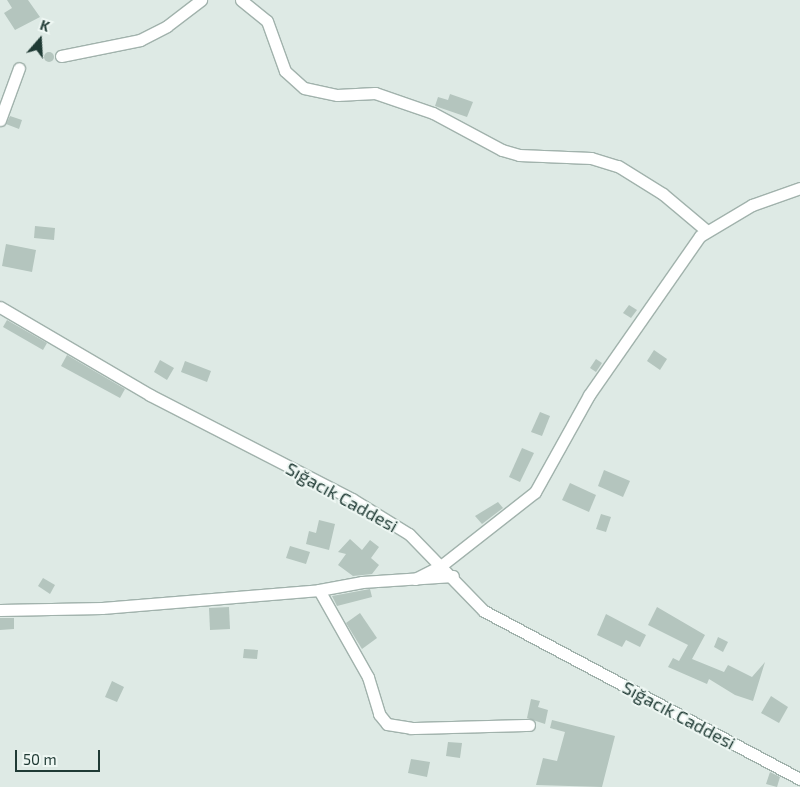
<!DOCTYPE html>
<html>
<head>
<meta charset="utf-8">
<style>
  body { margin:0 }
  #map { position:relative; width:800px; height:787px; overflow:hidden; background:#deeae5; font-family:"Exo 2",sans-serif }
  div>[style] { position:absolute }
  .building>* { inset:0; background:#b4c5be }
  .round { border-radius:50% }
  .roads { filter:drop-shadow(1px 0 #a1b2ac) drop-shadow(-1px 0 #a1b2ac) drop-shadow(0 1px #a1b2ac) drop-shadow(0 -1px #a1b2ac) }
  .minor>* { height:11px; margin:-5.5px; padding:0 5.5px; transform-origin:5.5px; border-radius:5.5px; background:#fff }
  span { translate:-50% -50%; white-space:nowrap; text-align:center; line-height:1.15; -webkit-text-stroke:4px #eef7f3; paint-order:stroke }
  .street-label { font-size:18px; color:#1f3a34 }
  .north { position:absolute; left:15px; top:15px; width:50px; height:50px; -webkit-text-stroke:4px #eef7f3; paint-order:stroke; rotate:19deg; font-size:14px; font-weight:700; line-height:20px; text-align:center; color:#1f3a34 }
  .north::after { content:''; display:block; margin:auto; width:18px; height:22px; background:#1f3a34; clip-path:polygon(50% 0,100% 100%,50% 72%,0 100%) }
  .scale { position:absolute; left:15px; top:750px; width:85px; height:22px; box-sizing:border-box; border:2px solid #1f3a34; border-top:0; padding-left:6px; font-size:15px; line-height:18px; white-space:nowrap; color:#1f3a34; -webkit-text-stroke:4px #eef7f3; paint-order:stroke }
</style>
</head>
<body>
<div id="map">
  <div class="building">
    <div style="clip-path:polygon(7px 0,28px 0,40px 17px,15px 30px,4px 13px,12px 8px)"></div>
    <div class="round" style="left:44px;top:52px;width:10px;height:10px"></div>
    <div style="clip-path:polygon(450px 94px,473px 102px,467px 117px,435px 106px,438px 97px,448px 100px)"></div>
    <div style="clip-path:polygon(10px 116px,22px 120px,19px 129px,6px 124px)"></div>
    <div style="clip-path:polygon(35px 226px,55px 228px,54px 240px,34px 238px)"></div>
    <div style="clip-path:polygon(6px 244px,36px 250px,32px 272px,2px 266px)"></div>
    <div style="clip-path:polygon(629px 305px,637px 310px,631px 318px,623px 313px)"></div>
    <div style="clip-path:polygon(7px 320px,47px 343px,43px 350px,3px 327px)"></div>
    <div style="clip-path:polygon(654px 350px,667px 359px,660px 370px,647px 361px)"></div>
    <div style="clip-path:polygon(67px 355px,125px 389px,120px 398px,61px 366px)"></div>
    <div style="clip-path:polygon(596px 359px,602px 363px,596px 372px,590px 368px)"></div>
    <div style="clip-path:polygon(160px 360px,174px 368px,167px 380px,154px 372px)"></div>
    <div style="clip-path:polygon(185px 361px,211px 371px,207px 382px,181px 372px)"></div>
    <div style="clip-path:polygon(540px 412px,550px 416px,542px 436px,531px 432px)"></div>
    <div style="clip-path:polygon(522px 448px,534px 453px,520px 482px,509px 477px)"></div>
    <div style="clip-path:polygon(604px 470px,630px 481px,623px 497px,598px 486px)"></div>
    <div style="clip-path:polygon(570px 483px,596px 495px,589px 512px,562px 500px)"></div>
    <div style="clip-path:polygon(498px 502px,503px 508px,482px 524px,475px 516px)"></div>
    <div style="clip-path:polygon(601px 514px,611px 517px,606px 532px,596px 529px)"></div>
    <div style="clip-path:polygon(319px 520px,335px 524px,329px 550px,306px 544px,309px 531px,316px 533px)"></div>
    <div style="clip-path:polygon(350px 539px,362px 550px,370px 540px,379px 547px,371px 558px,379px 565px,372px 574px,353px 576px,338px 565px,346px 554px,338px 552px)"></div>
    <div style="clip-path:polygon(290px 546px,310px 552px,306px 564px,286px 558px)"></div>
    <div style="clip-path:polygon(43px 578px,55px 585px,50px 594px,38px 586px)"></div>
    <div style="clip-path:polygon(370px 589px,372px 597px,337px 606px,332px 596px)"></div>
    <div style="clip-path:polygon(229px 607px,230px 629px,210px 630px,209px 608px)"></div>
    <div style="clip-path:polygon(657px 607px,705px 635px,692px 659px,724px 672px,728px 665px,752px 677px,765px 662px,753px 701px,735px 695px,709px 679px,707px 684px,668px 667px,673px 658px,679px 661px,688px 645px,648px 625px)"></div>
    <div style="clip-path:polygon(360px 613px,377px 638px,362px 649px,346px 623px)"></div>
    <div style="clip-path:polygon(606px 614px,646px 635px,640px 647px,626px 640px,622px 647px,597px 635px)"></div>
    <div style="clip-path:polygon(0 618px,14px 618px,14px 629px,0 630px)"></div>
    <div style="clip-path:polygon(718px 637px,728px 642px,723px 652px,714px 647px)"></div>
    <div style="clip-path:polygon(244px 649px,258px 650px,257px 659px,243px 658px)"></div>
    <div style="clip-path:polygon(112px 681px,124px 687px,117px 702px,105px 697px)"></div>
    <div style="clip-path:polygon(771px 696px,788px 707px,779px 723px,761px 713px)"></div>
    <div style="clip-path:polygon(531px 699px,540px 701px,538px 707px,548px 710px,545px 724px,527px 718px)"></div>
    <div style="clip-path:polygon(552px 720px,615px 736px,602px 787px,536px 785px,543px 758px,557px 761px,565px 732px,550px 728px)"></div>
    <div style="clip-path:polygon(448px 742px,462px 743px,460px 758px,446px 756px)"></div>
    <div style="clip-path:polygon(411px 759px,430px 762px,427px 777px,408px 773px)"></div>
    <div style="clip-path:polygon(770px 772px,780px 777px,777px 787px,766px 784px)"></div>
  </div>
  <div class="roads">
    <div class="minor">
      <div style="left:241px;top:0;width:33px;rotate:39deg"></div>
      <div style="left:267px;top:21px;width:53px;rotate:70.2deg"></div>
      <div style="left:285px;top:71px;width:25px;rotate:42deg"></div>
      <div style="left:304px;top:88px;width:34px;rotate:12deg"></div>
      <div style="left:337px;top:95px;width:38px;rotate:-3deg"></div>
      <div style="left:375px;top:93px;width:61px;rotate:19deg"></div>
      <div style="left:433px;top:113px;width:78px;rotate:28.2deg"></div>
      <div style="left:502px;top:150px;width:18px;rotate:16deg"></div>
      <div style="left:519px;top:155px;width:72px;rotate:2.4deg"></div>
      <div style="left:591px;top:158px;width:28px;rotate:17deg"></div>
      <div style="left:618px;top:166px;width:53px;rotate:31.9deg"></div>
      <div style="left:663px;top:194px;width:57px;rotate:40.1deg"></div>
      <div style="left:61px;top:56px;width:81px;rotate:-11.4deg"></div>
      <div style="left:140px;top:40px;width:30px;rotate:-27deg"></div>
      <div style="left:167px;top:26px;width:43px;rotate:-37.4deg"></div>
      <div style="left:0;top:120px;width:55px;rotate:-69.9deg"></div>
      <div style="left:0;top:307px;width:174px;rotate:30.4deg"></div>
      <div style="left:150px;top:395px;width:227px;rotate:27.2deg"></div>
      <div style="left:352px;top:499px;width:67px;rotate:31.6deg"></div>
      <div style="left:409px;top:534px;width:107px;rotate:45.8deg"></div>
      <div style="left:484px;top:611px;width:358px;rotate:28deg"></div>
      <div style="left:415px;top:579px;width:30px;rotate:-27deg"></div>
      <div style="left:442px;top:565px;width:118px;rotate:-38.1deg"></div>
      <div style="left:535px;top:492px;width:111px;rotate:-60.9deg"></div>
      <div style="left:589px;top:395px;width:194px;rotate:-55.1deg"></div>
      <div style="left:700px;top:236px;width:61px;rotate:-30.8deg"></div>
      <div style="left:752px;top:205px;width:51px;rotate:-19.5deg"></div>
      <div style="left:319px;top:590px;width:100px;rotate:60.6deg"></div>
      <div style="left:368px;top:677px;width:39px;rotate:73deg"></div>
      <div style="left:379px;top:714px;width:13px;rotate:51deg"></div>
      <div style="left:387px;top:724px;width:24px;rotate:9deg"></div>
      <div style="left:411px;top:728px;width:118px;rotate:-1.5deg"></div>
      <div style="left:0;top:610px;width:102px;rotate:-1.1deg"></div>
      <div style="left:102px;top:608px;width:218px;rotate:-4.7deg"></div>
      <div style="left:319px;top:590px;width:44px;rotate:-10.5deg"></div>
      <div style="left:362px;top:582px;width:91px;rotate:-3.8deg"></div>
    </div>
  </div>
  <div class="street-label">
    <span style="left:342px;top:497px;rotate:29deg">Sığacık Caddesi</span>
    <span style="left:679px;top:715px;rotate:28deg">Sığacık Caddesi</span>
  </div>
  <div class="north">K</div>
  <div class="scale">50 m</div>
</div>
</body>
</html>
